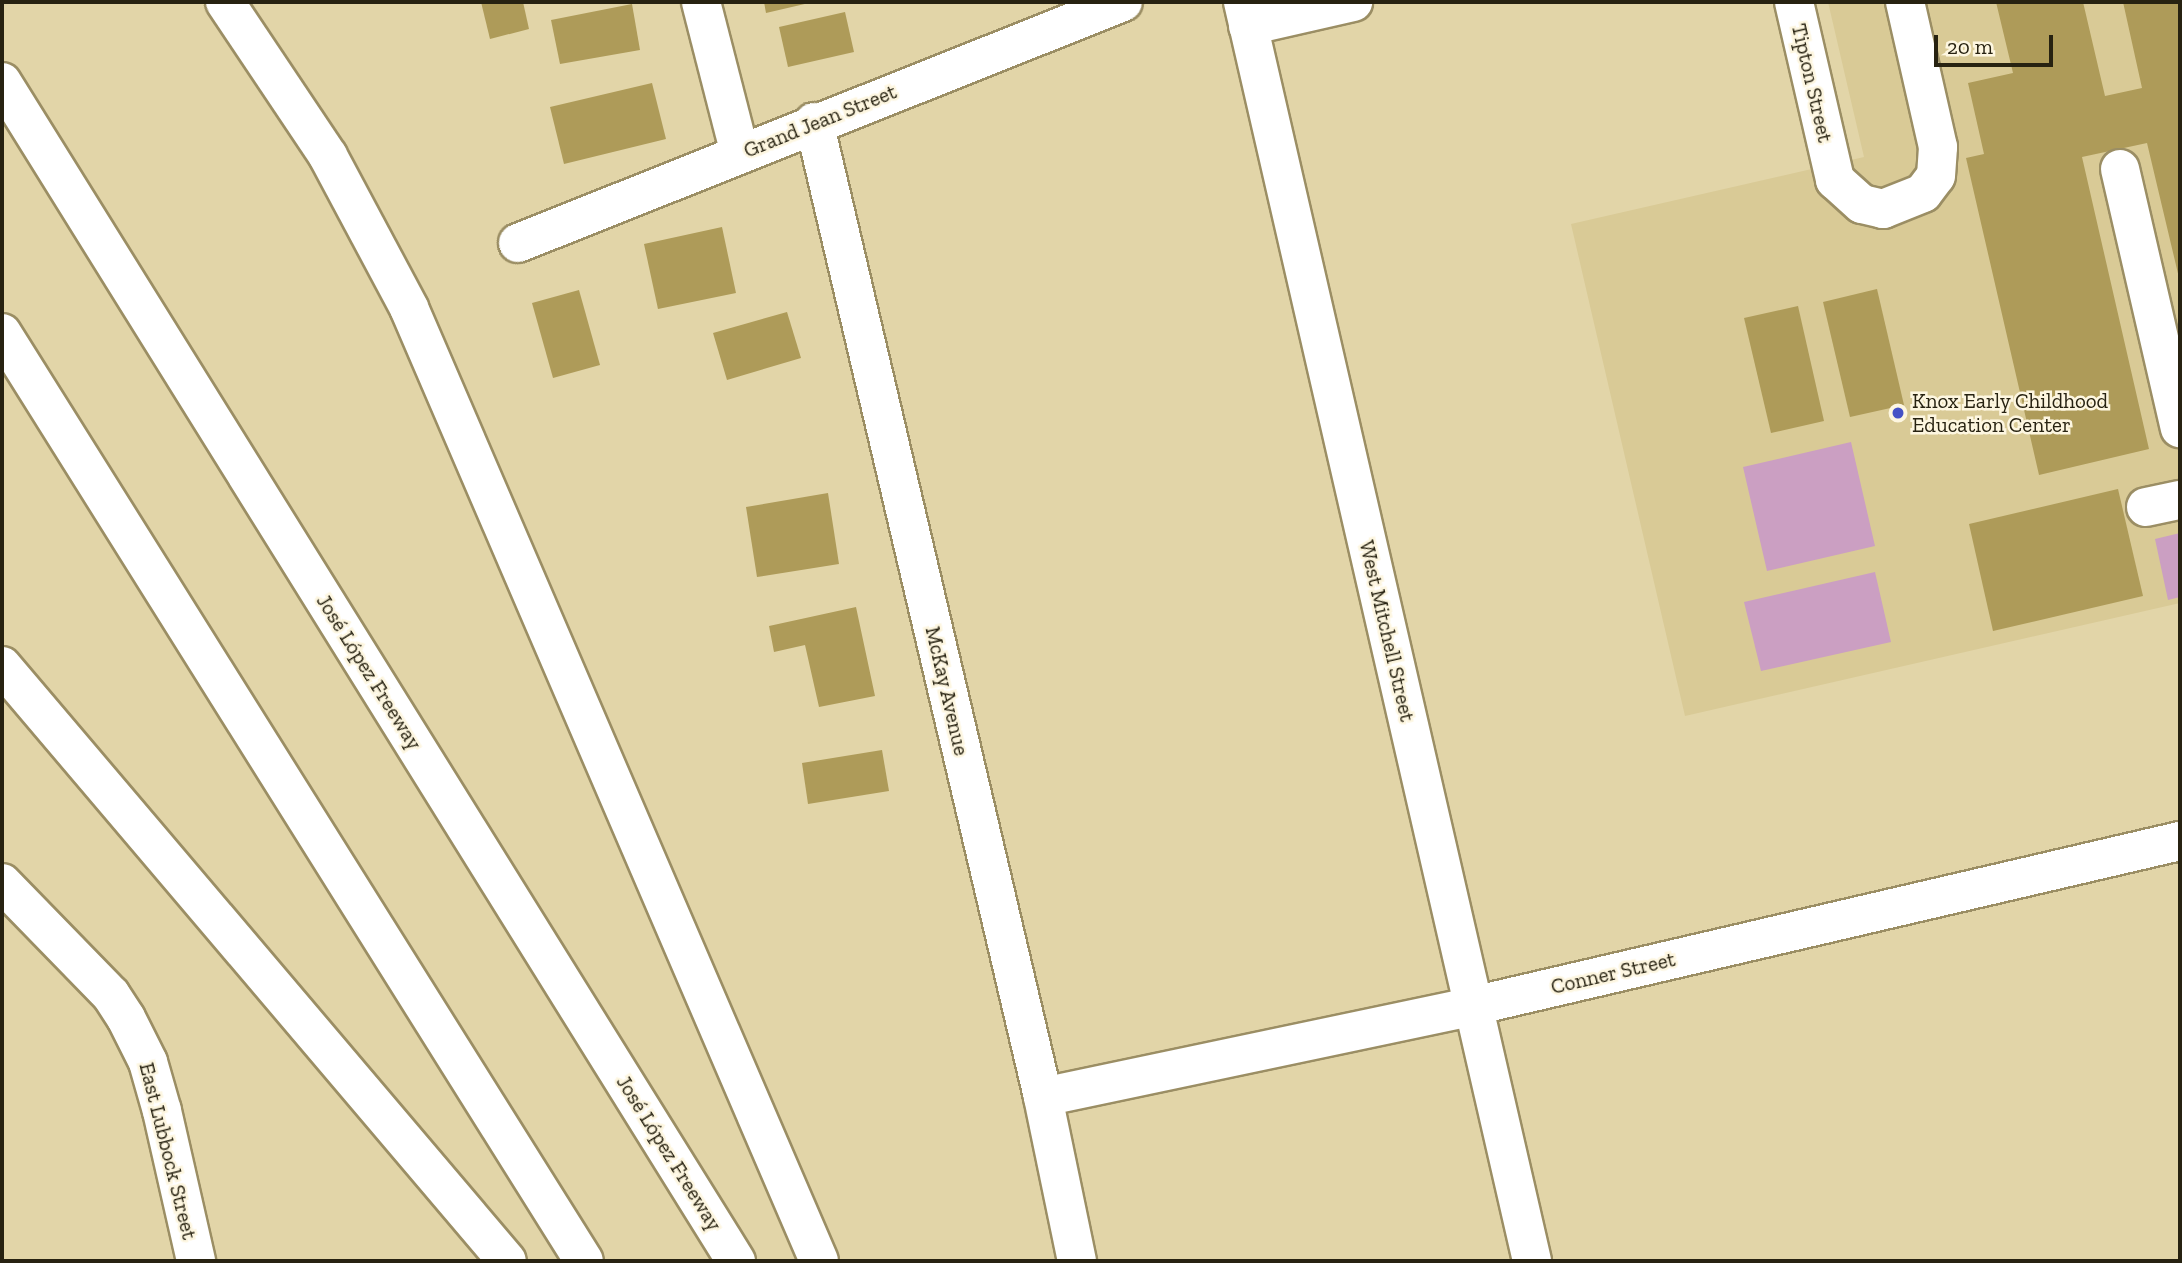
<!DOCTYPE html>
<html>
<head>
<meta charset="utf-8">
<style>
  body { margin:0 }
  #map { position:relative; width:2182px; height:1263px; overflow:hidden; background:#e2d5a8; font-family:"Zilla Slab",serif }
  div>[style] { position:absolute }
  .built>* { inset:0; background:#d9ca96 }
  .green>* { inset:0; background:#cb9fc2 }
  .building>* { inset:0; background:#ae9b59 }
  .roads { filter:drop-shadow(2px 0 #9b8e64) drop-shadow(-2px 0 #9b8e64) drop-shadow(0 2px #9b8e64) drop-shadow(0 -2px #9b8e64) }
  .minor>* { height:38px; margin:-19px; padding:0 19px; transform-origin:19px; border-radius:19px; background:#fff }
  .highway>* { height:38px; margin:-19px; padding:0 19px; transform-origin:19px; border-radius:19px; background:#fff }
  .dots>* { width:19px; height:19px; translate:-50% -50%; box-sizing:border-box; border:4px solid #fdf6e0; border-radius:50% }
  span { translate:-50% -50%; white-space:nowrap; text-align:center; line-height:1.15; -webkit-text-stroke:5px #fdf6e0; paint-order:stroke }
  .street-label { font-size:21px; color:#272211 }
  .poi-label { font-size:21px; color:#272211 }
  .left { translate:0 -50%; text-align:left }
  .frame { position:absolute; inset:0; border:4px solid #272211; pointer-events:none }
  .scale { position:absolute; left:1934px; top:35px; width:119px; height:32px; box-sizing:border-box; border:4px solid #272211; border-top:0; padding-left:9px; font-size:21px; line-height:24px; white-space:nowrap; color:#272211; -webkit-text-stroke:5px #fdf6e0; paint-order:stroke }
</style>
</head>
<body>
<div id="map">
  <div class="built">
    <div style="clip-path:polygon(1828px 2px,2180px 2px,2180px 603px,1685px 716px,1571px 224px,1864px 157px)"></div>
  </div>
  <div class="green">
    <div style="clip-path:polygon(1851px 442px,1875px 546px,1767px 571px,1743px 467px)"></div>
    <div style="clip-path:polygon(2180px 533px,2180px 597px,2168px 600px,2155px 539px)"></div>
    <div style="clip-path:polygon(1875px 572px,1891px 642px,1761px 671px,1744px 602px)"></div>
  </div>
  <div class="building">
    <div style="clip-path:polygon(481px 2px,523px 2px,529px 29px,490px 39px)"></div>
    <div style="clip-path:polygon(764px 2px,809px 2px,809px 3px,766px 13px)"></div>
    <div style="clip-path:polygon(1996px 2px,2083px 2px,2105px 96px,2142px 88px,2123px 2px,2180px 2px,2180px 282px,2147px 143px,2082px 157px,2149px 449px,2039px 475px,1966px 158px,1984px 154px,1968px 83px,2013px 73px)"></div>
    <div style="clip-path:polygon(632px 4px,640px 50px,560px 64px,551px 20px)"></div>
    <div style="clip-path:polygon(845px 12px,854px 52px,788px 67px,779px 27px)"></div>
    <div style="clip-path:polygon(652px 83px,666px 139px,564px 164px,550px 107px)"></div>
    <div style="clip-path:polygon(722px 227px,736px 293px,658px 309px,644px 244px)"></div>
    <div style="clip-path:polygon(1877px 289px,1904px 405px,1850px 417px,1823px 302px)"></div>
    <div style="clip-path:polygon(579px 290px,600px 365px,553px 378px,532px 303px)"></div>
    <div style="clip-path:polygon(1798px 306px,1824px 421px,1771px 433px,1744px 318px)"></div>
    <div style="clip-path:polygon(787px 312px,801px 358px,727px 380px,713px 333px)"></div>
    <div style="clip-path:polygon(2118px 489px,2143px 596px,1993px 631px,1969px 524px)"></div>
    <div style="clip-path:polygon(828px 493px,839px 564px,757px 577px,746px 507px)"></div>
    <div style="clip-path:polygon(856px 607px,875px 696px,819px 707px,805px 645px,774px 652px,769px 626px)"></div>
    <div style="clip-path:polygon(882px 750px,889px 791px,808px 804px,802px 763px)"></div>
  </div>
  <div class="roads">
    <div class="minor">
      <div style="left:701px;top:2px;width:157px;rotate:75.6deg"></div>
      <div style="left:1243px;top:2px;width:1292px;rotate:77.07deg"></div>
      <div style="left:1794px;top:2px;width:183px;rotate:77deg"></div>
      <div style="left:1835px;top:180px;width:36px;rotate:42deg"></div>
      <div style="left:1862px;top:204px;width:22px;rotate:13deg"></div>
      <div style="left:1883px;top:209px;width:43px;rotate:-21.8deg"></div>
      <div style="left:1923px;top:193px;width:21px;rotate:-53deg"></div>
      <div style="left:1936px;top:176px;width:29px;rotate:-86deg"></div>
      <div style="left:1938px;top:147px;width:149px;rotate:-102.8deg"></div>
      <div style="left:1248px;top:26px;width:108px;rotate:-12.9deg"></div>
      <div style="left:814px;top:122px;width:1002px;rotate:76.78deg"></div>
      <div style="left:1043px;top:1097px;width:167px;rotate:78.3deg"></div>
      <div style="left:2120px;top:169px;width:266px;rotate:77deg"></div>
      <div style="left:518px;top:243px;width:651px;rotate:-21.72deg"></div>
      <div style="left:2146px;top:507px;width:35px;rotate:-12deg"></div>
      <div style="left:2px;top:883px;width:156px;rotate:45.8deg"></div>
      <div style="left:111px;top:995px;width:27px;rotate:57deg"></div>
      <div style="left:126px;top:1018px;width:49px;rotate:63.4deg"></div>
      <div style="left:148px;top:1062px;width:51px;rotate:74.1deg"></div>
      <div style="left:162px;top:1111px;width:154px;rotate:77.2deg"></div>
      <div style="left:1043px;top:1097px;width:440px;rotate:-11.9deg"></div>
      <div style="left:1473px;top:1006px;width:726px;rotate:-13.14deg"></div>
    </div>
    <div class="highway">
      <div style="left:225px;top:2px;width:185px;rotate:56.2deg"></div>
      <div style="left:328px;top:156px;width:172px;rotate:61.9deg"></div>
      <div style="left:409px;top:308px;width:1037px;rotate:66.72deg"></div>
      <div style="left:2px;top:82px;width:1389px;rotate:58.1deg"></div>
      <div style="left:2px;top:333px;width:1095px;rotate:57.91deg"></div>
      <div style="left:2px;top:666px;width:780px;rotate:49.68deg"></div>
    </div>
  </div>
  <div class="dots">
    <div style="left:1898px;top:413px;background:#4552c6"></div>
  </div>
  <div class="street-label">
    <span style="left:1812px;top:83px;rotate:77deg">Tipton Street</span>
    <span style="left:820px;top:121px;rotate:-22deg">Grand Jean Street</span>
    <span style="left:1387px;top:631px;rotate:77deg">West Mitchell Street</span>
    <span style="left:369px;top:672px;rotate:58deg">José López Freeway</span>
    <span style="left:947px;top:691px;rotate:77deg">McKay Avenue</span>
    <span style="left:1613px;top:973px;rotate:-13deg">Conner Street</span>
    <span style="left:168px;top:1151px;rotate:76deg">East Lubbock Street</span>
    <span style="left:669px;top:1153px;rotate:58deg">José López Freeway</span>
  </div>
  <div class="poi-label">
    <span class="left" style="left:1912px;top:413px">Knox Early Childhood<br>Education Center</span>
  </div>
  <div class="frame"></div>
  <div class="scale">20 m</div>
</div>
</body>
</html>
